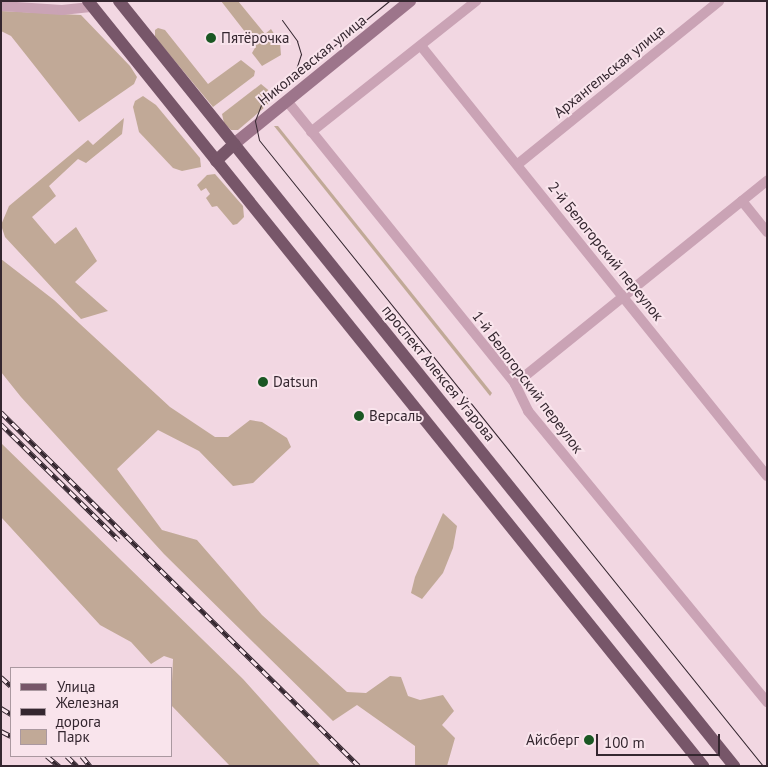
<!DOCTYPE html>
<html>
<head>
<meta charset="utf-8">
<style>
  body { margin:0 }
  #map { position:relative; width:768px; height:767px; overflow:hidden; background:#f2d7e2; font-family:"PT Sans",sans-serif }
  div>[style] { position:absolute }
  .green>* { inset:0; background:#c1a997 }
  .street>* { height:10px; margin:-5px; padding:0 5px; transform-origin:5px; border-radius:5px; background:#caa3b5 }
  .secondary>* { height:12px; margin:-6px; padding:0 6px; transform-origin:6px; border-radius:6px; background:#9d758b }
  .primary>* { height:12px; margin:-6px; padding:0 6px; transform-origin:6px; border-radius:6px; background:#775669 }
  .tram>* { height:1px; margin:-0.5px; padding:0 0.5px; transform-origin:0.5px; border-radius:0.5px; background:#34262f }
  .rail>* { height:4.5px; margin-top:-2.25px; transform-origin:0; background:repeating-linear-gradient(90deg,#f9e4ec 0 8px,#34262f 0 16px); box-sizing:border-box; border-block:1px solid #34262f }
  .dots>* { width:14px; height:14px; translate:-50% -50%; box-sizing:border-box; border:2px solid #f9e4ec; border-radius:50% }
  span { translate:-50% -50%; white-space:nowrap; text-align:center; line-height:1.15; -webkit-text-stroke:4px #f9e4ec; paint-order:stroke }
  .poi-label { font-size:15px; color:#34262f }
  .left { translate:0 -50%; text-align:left }
  .right { translate:-100% -50%; text-align:right }
  .street-label { font-size:15px; color:#34262f }
  .frame { position:absolute; inset:0; border:2px solid #34262f; pointer-events:none }
  .legend { position:absolute; left:10px; top:667px; width:162px; height:90px; box-sizing:border-box; background:#f9e4ec; border:1px solid #aa98a0; margin:0; padding:6px 9px; list-style:none; font-size:15px; color:#34262f }
  .legend li { display:flex; align-items:center; gap:10px; height:25px }
  .legend b { width:25px; border:1px solid #aa98a0 }
  .scale { position:absolute; left:596px; top:734px; width:124px; height:22px; box-sizing:border-box; border:2px solid #34262f; border-top:0; padding-left:6px; font-size:15px; line-height:18px; white-space:nowrap; color:#34262f; -webkit-text-stroke:4px #f9e4ec; paint-order:stroke }
</style>
</head>
<body>
<div id="map">
  <div class="green">
    <div style="clip-path:polygon(221px 1px,238px 1px,265px 34px,271px 29px,280px 43px,281px 55px,262px 66px,252px 53px,256px 46px)"></div>
    <div style="clip-path:polygon(1px 11px,81px 15px,130px 66px,137px 77px,134px 84px,79px 122px,11px 36px,1px 31px)"></div>
    <div style="clip-path:polygon(158px 28px,165px 30px,208px 84px,241px 60px,255px 71px,254px 76px,213px 107px,155px 37px,155px 30px)"></div>
    <div style="clip-path:polygon(261px 84px,273px 94px,272px 101px,238px 130px,231px 130px,224px 123px,222px 114px)"></div>
    <div style="clip-path:polygon(143px 96px,156px 105px,200px 158px,201px 167px,182px 171px,173px 168px,139px 132px,133px 107px,135px 101px)"></div>
    <div style="clip-path:polygon(124px 118px,122px 134px,86px 163px,78px 159px,49px 186px,56px 196px,32px 217px,55px 244px,76px 227px,97px 261px,75px 282px,108px 311px,81px 319px,5px 237px,1px 225px,9px 206px,88px 140px,93px 145px)"></div>
    <div style="clip-path:polygon(274px 126px,278px 126px,492px 393px,490px 396px)"></div>
    <div style="clip-path:polygon(215px 174px,243px 206px,244px 217px,237px 224px,233px 225px,217px 206px,212px 207px,206px 198px,210px 194px,206px 188px,201px 191px,197px 185px,207px 175px)"></div>
    <div style="clip-path:polygon(1px 259px,54px 300px,170px 407px,215px 437px,228px 437px,250px 420px,262px 422px,287px 438px,291px 447px,253px 483px,233px 486px,199px 451px,158px 430px,117px 469px,162px 530px,197px 540px,262px 615px,347px 692px,366px 693px,390px 676px,401px 677px,408px 696px,420px 700px,443px 695px,454px 711px,442px 725px,455px 738px,447px 766px,415px 766px,415px 746px,357px 705px,333px 721px,164px 554px,21px 397px,1px 372px)"></div>
    <div style="clip-path:polygon(1px 443px,243px 679px,321px 766px,230px 766px,171px 705px,173px 659px,164px 656px,151px 664px,131px 642px,100px 625px,1px 517px)"></div>
    <div style="clip-path:polygon(443px 513px,457px 526px,453px 548px,443px 573px,422px 599px,411px 593px,415px 577px)"></div>
  </div>
  <div class="street">
    <div style="left:1px;top:6px;width:61px;rotate:3.8deg"></div>
    <div style="left:62px;top:10px;width:31px;rotate:-6deg"></div>
    <div style="left:421px;top:46px;width:552px;rotate:51.18deg"></div>
    <div style="left:287px;top:101px;width:363px;rotate:51.1deg"></div>
    <div style="left:515px;top:384px;width:30px;rotate:64deg"></div>
    <div style="left:528px;top:411px;width:377px;rotate:50.6deg"></div>
    <div style="left:311px;top:132px;width:211px;rotate:-38.4deg"></div>
    <div style="left:518px;top:164px;width:259px;rotate:-39deg"></div>
    <div style="left:742px;top:201px;width:40px;rotate:51deg"></div>
    <div style="left:515px;top:384px;width:324px;rotate:-38.9deg"></div>
  </div>
  <div class="secondary">
    <div style="left:234px;top:144px;width:227px;rotate:-39.1deg"></div>
  </div>
  <div class="primary">
    <div style="left:88px;top:1px;width:982px;rotate:51.2deg"></div>
    <div style="left:119px;top:1px;width:982px;rotate:51.2deg"></div>
    <div style="left:216px;top:161px;width:25px;rotate:-43deg"></div>
  </div>
  <div class="tram">
    <div style="left:389px;top:1px;width:165px;rotate:140.9deg"></div>
    <div style="left:261px;top:105px;width:17px;rotate:111deg"></div>
    <div style="left:255px;top:121px;width:19px;rotate:78deg"></div>
    <div style="left:259px;top:140px;width:804px;rotate:51.16deg"></div>
    <div style="left:282px;top:20px;width:26px;rotate:54deg"></div>
    <div style="left:297px;top:41px;width:14px;rotate:73deg"></div>
    <div style="left:301px;top:54px;width:25px;rotate:108deg"></div>
  </div>
  <div class="rail">
    <div style="left:1px;top:412px;width:503px;rotate:44.68deg"></div>
    <div style="left:1px;top:424px;width:165px;rotate:44.5deg"></div>
    <div style="left:1px;top:677px;width:13px;rotate:42deg"></div>
    <div style="left:1px;top:708px;width:12px;rotate:31deg"></div>
    <div style="left:1px;top:731px;width:11px;rotate:27deg"></div>
    <div style="left:47px;top:756px;width:16px;rotate:40deg"></div>
    <div style="left:67px;top:756px;width:14px;rotate:45deg"></div>
    <div style="left:82px;top:756px;width:13px;rotate:51deg"></div>
  </div>
  <div class="dots">
    <div style="left:211px;top:38px;background:#1a5723"></div>
    <div style="left:263px;top:382px;background:#1a5723"></div>
    <div style="left:359px;top:416px;background:#1a5723"></div>
    <div style="left:589px;top:740px;background:#1a5723"></div>
  </div>
  <div class="poi-label">
    <span class="left" style="left:221px;top:38px">Пятёрочка</span>
    <span class="left" style="left:273px;top:382px">Datsun</span>
    <span class="left" style="left:369px;top:416px">Версаль</span>
    <span class="right" style="left:579px;top:740px">Айсберг</span>
  </div>
  <div class="street-label">
    <span style="left:312px;top:60px;rotate:-39deg">Николаевская улица</span>
    <span style="left:609px;top:71px;rotate:-39deg">Архангельская улица</span>
    <span style="left:606px;top:251px;rotate:51deg">2-й Белогорский переулок</span>
    <span style="left:439px;top:373px;rotate:51deg">проспект Алексея Угарова</span>
    <span style="left:528px;top:382px;rotate:53deg">1-й Белогорский переулок</span>
  </div>
  <div class="frame"></div>
  <ul class="legend">
  <li><b style="height:6px;background:#775669"></b>Улица</li>
  <li><b style="height:6px;background:#34262f"></b>Железная дорога</li>
  <li><b style="height:14px;background:#c1a997"></b>Парк</li>
  </ul>
  <div class="scale">100 m</div>
</div>
</body>
</html>
